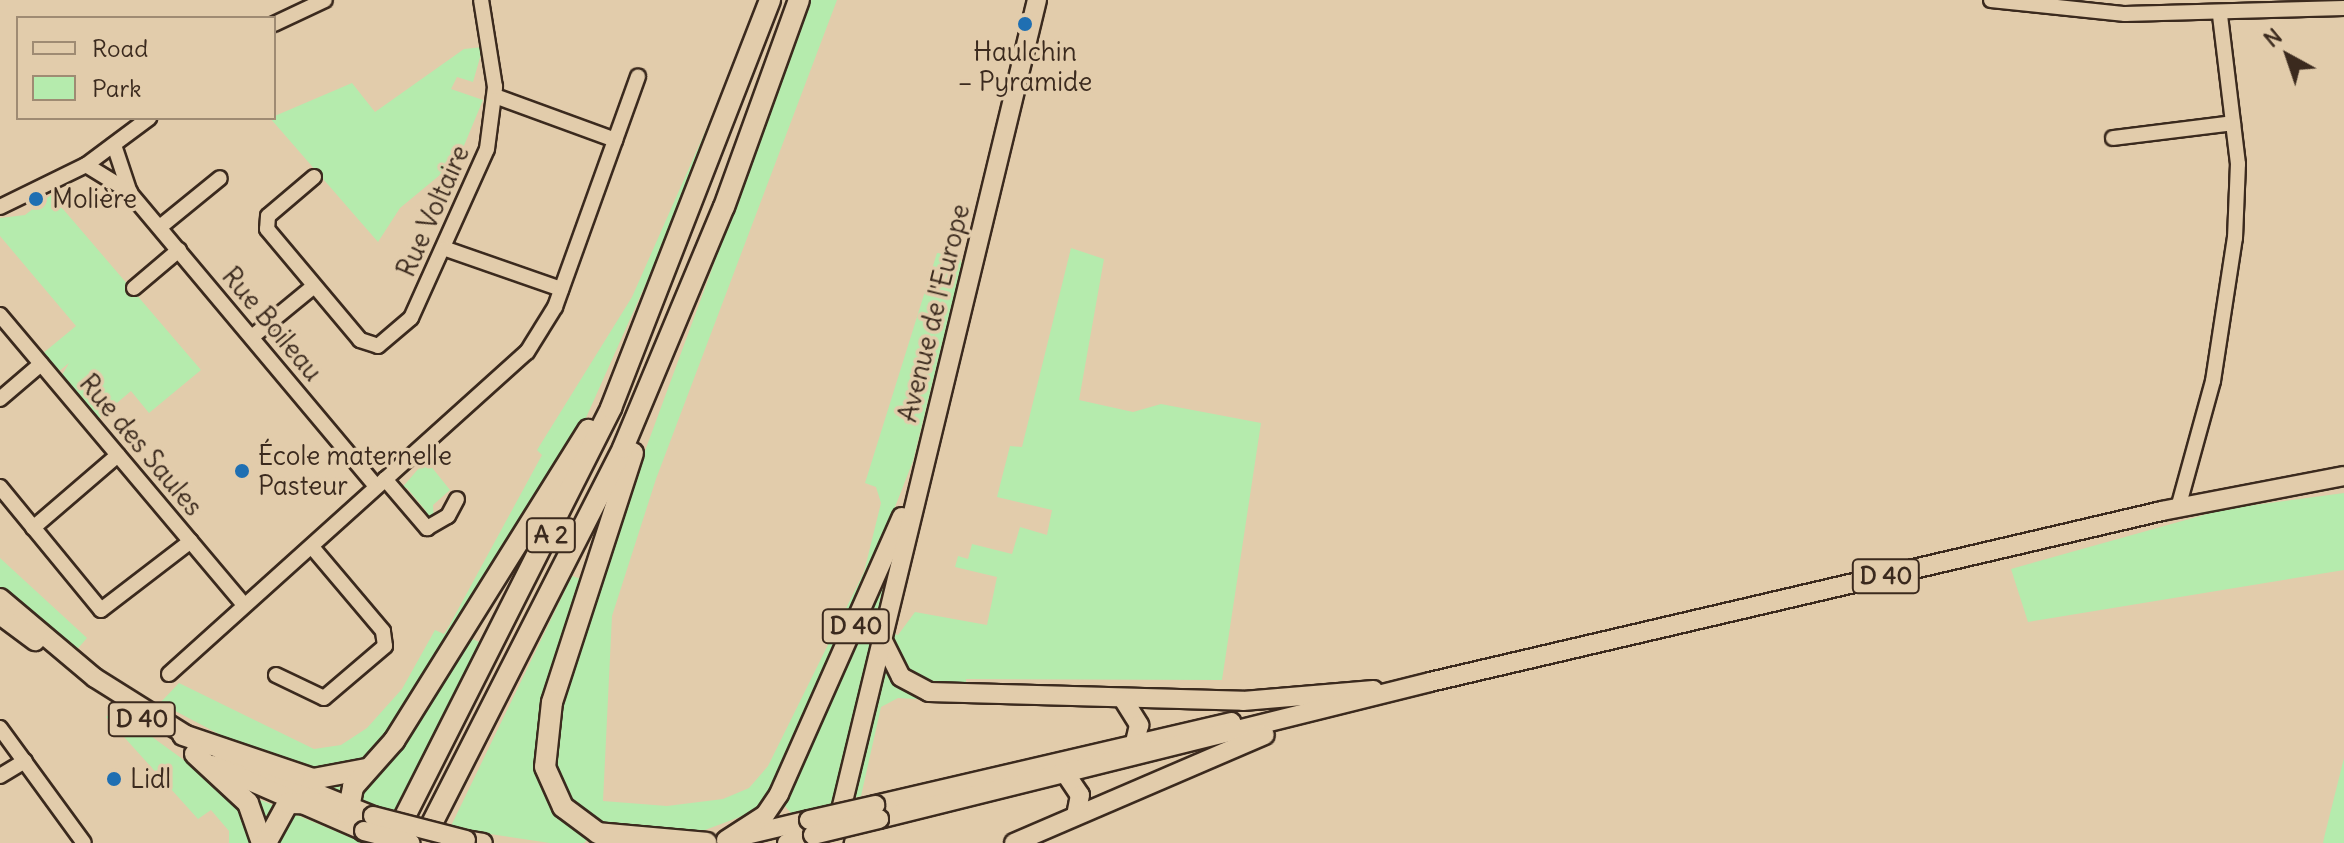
<!DOCTYPE html>
<html>
<head>
<meta charset="utf-8">
<style>
  body { margin:0 }
  #map { position:relative; width:2344px; height:843px; overflow:hidden; background:#e2ccab; font-family:Delius,sans-serif }
  div>[style] { position:absolute }
  .green>* { inset:0; background:#b5ebad }
  .roads { filter:drop-shadow(2px 0 #3b2a1e) drop-shadow(-2px 0 #3b2a1e) drop-shadow(0 2px #3b2a1e) drop-shadow(0 -2px #3b2a1e) }
  .minor>* { height:14px; margin:-7px; padding:0 7px; transform-origin:7px; border-radius:7px; background:#e2ccab }
  .major>* { height:18px; margin:-9px; padding:0 9px; transform-origin:9px; border-radius:9px; background:#e2ccab }
  .highway>* { height:20px; margin:-10px; padding:0 10px; transform-origin:10px; border-radius:10px; background:#e2ccab }
  .bridges { filter:drop-shadow(2px 0 #3b2a1e) drop-shadow(-2px 0 #3b2a1e) drop-shadow(0 2px #3b2a1e) drop-shadow(0 -2px #3b2a1e) }
  .major-bridge>* { height:18px; margin:-9px; padding:0 9px; transform-origin:9px; border-radius:9px; background:#e2ccab }
  .dots>* { width:22px; height:22px; translate:-50% -50%; box-sizing:border-box; border:4px solid #e2ccab; border-radius:50% }
  span { translate:-50% -50%; white-space:nowrap; text-align:center; line-height:1.15; -webkit-text-stroke:7px #e2ccab; paint-order:stroke }
  .shield-label span { padding:2px 6px; background:#e2ccab; border:2px solid; border-radius:6px; -webkit-text-stroke-width:0 }
  .shield-label { font-size:24px; color:#3b2a1e; font-weight:700 }
  .poi-label { font-size:26px; color:#3b2a1e }
  .left { translate:0 -50%; text-align:left }
  .street-label { font-size:26px; color:#3b2a1e }
  .legend { position:absolute; left:16px; top:16px; width:260px; height:104px; box-sizing:border-box; background:#e2ccab; border:2px solid #9f8b73; margin:0; padding:10px 14px; list-style:none; font-size:24px; color:#3b2a1e }
  .legend li { display:flex; align-items:center; gap:16px; height:40px }
  .legend b { width:40px; border:2px solid #9f8b73 }
  .north { position:absolute; left:2248px; top:16px; width:80px; height:80px; -webkit-text-stroke:6px #e2ccab; paint-order:stroke; rotate:320deg; font-size:22px; font-weight:700; line-height:32px; text-align:center; color:#3b2a1e }
  .north::after { content:''; display:block; margin:auto; width:28px; height:36px; background:#3b2a1e; clip-path:polygon(50% 0,100% 100%,50% 72%,0 100%) }
</style>
</head>
<body>
<div id="map">
  <div class="green">
    <div style="clip-path:polygon(811px 0,837px 0,656px 479px,612px 616px,603px 801px,667px 806px,723px 799px,749px 788px,768px 766px,864px 572px,881px 503px,876px 487px,865px 483px,937px 253px,959px 256px,962px 264px,913px 461px,868px 576px,887px 582px,877px 629px,898px 635px,915px 612px,987px 625px,997px 577px,955px 567px,958px 556px,968px 559px,972px 544px,1012px 554px,1020px 527px,1047px 535px,1052px 510px,997px 497px,1010px 446px,1022px 447px,1071px 248px,1104px 259px,1079px 400px,1133px 412px,1161px 404px,1261px 423px,1222px 680px,966px 679px,966px 702px,898px 698px,881px 707px,861px 796px,792px 814px,772px 792px,753px 812px,705px 830px,652px 836px,602px 825px,584px 843px,550px 843px,450px 828px,572px 576px,596px 584px)"></div>
    <div style="clip-path:polygon(483px 47px,473px 82px,457px 77px,451px 89px,483px 100px,458px 160px,400px 208px,378px 242px,270px 118px,352px 83px,375px 112px,464px 49px)"></div>
    <div style="clip-path:polygon(720px 98px,705px 151px,581px 429px,456px 632px,484px 644px,395px 815px,339px 797px,160px 703px,179px 683px,314px 749px,341px 745px,367px 728px,402px 689px,435px 630px,444px 634px,449px 626px,542px 455px,537px 450px,632px 297px)"></div>
    <div style="clip-path:polygon(51px 195px,201px 370px,149px 413px,131px 391px,98px 419px,61px 377px,69px 363px,58px 372px,42px 354px,76px 326px,0 236px,0 218px,25px 215px)"></div>
    <div style="clip-path:polygon(426px 460px,450px 490px,433px 505px,434px 522px,422px 520px,426px 511px,407px 488px,400px 490px)"></div>
    <div style="clip-path:polygon(2344px 493px,2344px 570px,2028px 622px,2011px 569px,2225px 509px)"></div>
    <div style="clip-path:polygon(0 558px,87px 638px,74px 653px,0 590px)"></div>
    <div style="clip-path:polygon(115px 710px,210px 779px,364px 843px,229px 843px,229px 831px,211px 810px,198px 819px,106px 717px)"></div>
    <div style="clip-path:polygon(2344px 758px,2344px 843px,2323px 843px,2325px 834px)"></div>
  </div>
  <div class="roads">
    <div class="minor">
      <div style="left:1991px;top:0;width:135px;rotate:6deg"></div>
      <div style="left:2125px;top:14px;width:219px;rotate:-1.6deg"></div>
      <div style="left:274px;top:24px;width:56px;rotate:-25.2deg"></div>
      <div style="left:495px;top:96px;width:128px;rotate:20.1deg"></div>
      <div style="left:2113px;top:138px;width:121px;rotate:-7.1deg"></div>
      <div style="left:114px;top:145px;width:51px;rotate:71.6deg"></div>
      <div style="left:130px;top:193px;width:383px;rotate:50deg"></div>
      <div style="left:86px;top:165px;width:52px;rotate:31.5deg"></div>
      <div style="left:314px;top:177px;width:60px;rotate:139.7deg"></div>
      <div style="left:268px;top:216px;width:13px;rotate:94deg"></div>
      <div style="left:267px;top:229px;width:145px;rotate:50deg"></div>
      <div style="left:360px;top:340px;width:19px;rotate:18deg"></div>
      <div style="left:378px;top:346px;width:43px;rotate:-40.3deg"></div>
      <div style="left:411px;top:318px;width:185px;rotate:-65.8deg"></div>
      <div style="left:487px;top:149px;width:63px;rotate:-82.6deg"></div>
      <div style="left:495px;top:87px;width:88px;rotate:-99.1deg"></div>
      <div style="left:0;top:207px;width:96px;rotate:-26deg"></div>
      <div style="left:86px;top:165px;width:79px;rotate:-36.7deg"></div>
      <div style="left:160px;top:227px;width:77px;rotate:-39.2deg"></div>
      <div style="left:446px;top:249px;width:122px;rotate:19.2deg"></div>
      <div style="left:134px;top:288px;width:59px;rotate:-40.2deg"></div>
      <div style="left:0;top:315px;width:379px;rotate:49.9deg"></div>
      <div style="left:252px;top:337px;width:80px;rotate:-39.4deg"></div>
      <div style="left:0;top:399px;width:54px;rotate:-40.5deg"></div>
      <div style="left:385px;top:479px;width:65px;rotate:49.4deg"></div>
      <div style="left:427px;top:528px;width:24px;rotate:-30deg"></div>
      <div style="left:448px;top:516px;width:19px;rotate:-62deg"></div>
      <div style="left:0;top:487px;width:159px;rotate:50.6deg"></div>
      <div style="left:101px;top:610px;width:113px;rotate:-37.5deg"></div>
      <div style="left:2178px;top:508px;width:132px;rotate:-74.6deg"></div>
      <div style="left:2213px;top:381px;width:145px;rotate:-81.3deg"></div>
      <div style="left:2235px;top:238px;width:74px;rotate:-87.7deg"></div>
      <div style="left:2238px;top:164px;width:150px;rotate:-96.9deg"></div>
      <div style="left:33px;top:528px;width:112px;rotate:-40.7deg"></div>
      <div style="left:169px;top:674px;width:482px;rotate:-42deg"></div>
      <div style="left:527px;top:352px;width:53px;rotate:-58.1deg"></div>
      <div style="left:555px;top:307px;width:245px;rotate:-70.2deg"></div>
      <div style="left:276px;top:675px;width:53px;rotate:25.6deg"></div>
      <div style="left:324px;top:698px;width:80px;rotate:-40.4deg"></div>
      <div style="left:385px;top:646px;width:15px;rotate:-98deg"></div>
      <div style="left:383px;top:631px;width:110px;rotate:-130.2deg"></div>
      <div style="left:0;top:728px;width:142px;rotate:53.9deg"></div>
      <div style="left:0;top:776px;width:29px;rotate:-31deg"></div>
    </div>
    <div class="major">
      <div style="left:0;top:598px;width:124px;rotate:40.1deg"></div>
      <div style="left:95px;top:678px;width:117px;rotate:32.1deg"></div>
      <div style="left:0;top:615px;width:44px;rotate:36.6deg"></div>
      <div style="left:882px;top:639px;width:42px;rotate:63.4deg"></div>
      <div style="left:901px;top:677px;width:32px;rotate:28deg"></div>
      <div style="left:929px;top:692px;width:314px;rotate:1.6deg"></div>
      <div style="left:1243px;top:701px;width:131px;rotate:-4.8deg"></div>
      <div style="left:1123px;top:699px;width:31px;rotate:58deg"></div>
      <div style="left:1139px;top:725px;width:26px;rotate:103deg"></div>
      <div style="left:224px;top:756px;width:161px;rotate:21.9deg"></div>
      <div style="left:213px;top:765px;width:165px;rotate:23.6deg"></div>
      <div style="left:1063px;top:770px;width:30px;rotate:56deg"></div>
      <div style="left:1080px;top:795px;width:21px;rotate:101deg"></div>
      <div style="left:875px;top:805px;width:366px;rotate:-13.1deg"></div>
      <div style="left:879px;top:819px;width:568px;rotate:-13.96deg"></div>
      <div style="left:1430px;top:682px;width:752px;rotate:-13.15deg"></div>
      <div style="left:2162px;top:511px;width:185px;rotate:-10.9deg"></div>
      <div style="left:742px;top:836px;width:69px;rotate:-13.4deg"></div>
      <div style="left:466px;top:840px;width:17px;rotate:10deg"></div>
      <div style="left:726px;top:840px;width:46px;rotate:-32.7deg"></div>
      <div style="left:765px;top:815px;width:25px;rotate:-56deg"></div>
      <div style="left:779px;top:794px;width:303px;rotate:-66.1deg"></div>
      <div style="left:787px;top:843px;width:27px;rotate:-17deg"></div>
      <div style="left:833px;top:843px;width:867px;rotate:-76.4deg"></div>
      <div style="left:1014px;top:843px;width:273px;rotate:-23.3deg"></div>
    </div>
    <div class="highway">
      <div style="left:633px;top:453px;width:262px;rotate:108deg"></div>
      <div style="left:552px;top:702px;width:65px;rotate:96.1deg"></div>
      <div style="left:545px;top:767px;width:44px;rotate:65.8deg"></div>
      <div style="left:563px;top:807px;width:44px;rotate:36.6deg"></div>
      <div style="left:598px;top:833px;width:109px;rotate:5.2deg"></div>
      <div style="left:183px;top:735px;width:137px;rotate:18.7deg"></div>
      <div style="left:313px;top:779px;width:54px;rotate:-10.7deg"></div>
      <div style="left:195px;top:754px;width:72px;rotate:42.8deg"></div>
      <div style="left:248px;top:803px;width:42px;rotate:70.7deg"></div>
      <div style="left:364px;top:831px;width:24px;rotate:-132deg"></div>
      <div style="left:348px;top:813px;width:26px;rotate:-79deg"></div>
      <div style="left:353px;top:787px;width:62px;rotate:-48.3deg"></div>
      <div style="left:394px;top:741px;width:367px;rotate:-58deg"></div>
      <div style="left:394px;top:838px;width:482px;rotate:-63.2deg"></div>
      <div style="left:611px;top:408px;width:438px;rotate:-68.7deg"></div>
      <div style="left:266px;top:843px;width:46px;rotate:-61.2deg"></div>
      <div style="left:288px;top:803px;width:49px;rotate:1.2deg"></div>
      <div style="left:422px;top:843px;width:443px;rotate:-63deg"></div>
      <div style="left:623px;top:448px;width:261px;rotate:-67.3deg"></div>
      <div style="left:724px;top:207px;width:220px;rotate:-70.1deg"></div>
    </div>
  </div>
  <div class="bridges">
    <div class="major-bridge">
      <div style="left:373px;top:816px;width:96px;rotate:14.5deg"></div>
      <div style="left:809px;top:820px;width:68px;rotate:-12.8deg"></div>
      <div style="left:364px;top:831px;width:48px;rotate:14.6deg"></div>
      <div style="left:813px;top:835px;width:68px;rotate:-13.6deg"></div>
    </div>
  </div>
  <div class="dots">
    <div style="left:1025px;top:24px;background:#1f6fb2"></div>
    <div style="left:36px;top:199px;background:#1f6fb2"></div>
    <div style="left:242px;top:471px;background:#1f6fb2"></div>
    <div style="left:114px;top:779px;background:#1f6fb2"></div>
  </div>
  <div class="shield-label">
    <span style="left:551px;top:535px">A 2</span>
    <span style="left:1886px;top:576px">D 40</span>
    <span style="left:856px;top:626px">D 40</span>
    <span style="left:142px;top:719px">D 40</span>
  </div>
  <div class="poi-label">
    <span style="left:1025px;top:67px">Haulchin<br>– Pyramide</span>
    <span class="left" style="left:52px;top:199px">Molière</span>
    <span class="left" style="left:258px;top:471px">École maternelle<br>Pasteur</span>
    <span class="left" style="left:130px;top:779px">Lidl</span>
  </div>
  <div class="street-label">
    <span style="left:433px;top:211px;rotate:-66deg">Rue Voltaire</span>
    <span style="left:934px;top:313px;rotate:-76deg">Avenue de l'Europe</span>
    <span style="left:272px;top:324px;rotate:50deg">Rue Boileau</span>
    <span style="left:141px;top:445px;rotate:50deg">Rue des Saules</span>
  </div>
  <ul class="legend">
  <li><b style="height:10px;background:#e2ccab"></b>Road</li>
  <li><b style="height:22px;background:#b5ebad"></b>Park</li>
  </ul>
  <div class="north">N</div>
</div>
</body>
</html>
